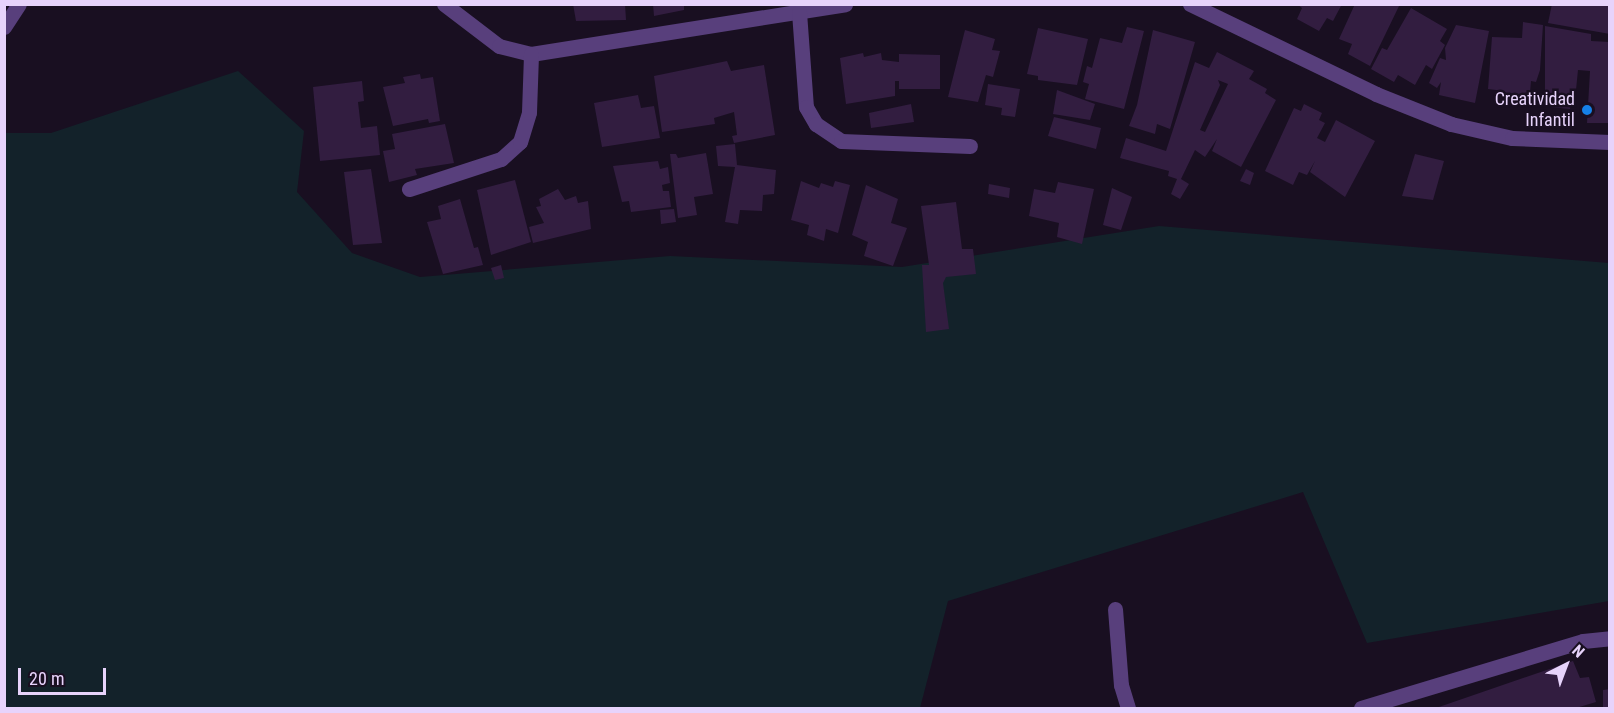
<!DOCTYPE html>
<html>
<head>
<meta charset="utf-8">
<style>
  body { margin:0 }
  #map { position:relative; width:1614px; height:713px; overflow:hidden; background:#190f21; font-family:"Roboto Condensed",sans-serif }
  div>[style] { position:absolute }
  .green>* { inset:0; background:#13222a }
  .building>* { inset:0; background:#321d40 }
  .minor>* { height:15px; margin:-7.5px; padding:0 7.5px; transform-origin:7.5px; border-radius:7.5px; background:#583f7c }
  .dots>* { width:16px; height:16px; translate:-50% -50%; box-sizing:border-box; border:3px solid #190f21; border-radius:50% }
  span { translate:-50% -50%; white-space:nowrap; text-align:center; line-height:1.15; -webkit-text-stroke:5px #190f21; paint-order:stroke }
  .poi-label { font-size:18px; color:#e7d3fb }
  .right { translate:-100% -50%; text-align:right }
  .frame { position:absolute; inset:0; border:6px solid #e7d3fb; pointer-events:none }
  .north { position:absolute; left:1536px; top:635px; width:60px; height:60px; -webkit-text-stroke:4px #190f21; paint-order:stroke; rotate:42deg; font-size:16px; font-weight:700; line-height:24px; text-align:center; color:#e7d3fb }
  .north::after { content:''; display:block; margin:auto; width:21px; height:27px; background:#e7d3fb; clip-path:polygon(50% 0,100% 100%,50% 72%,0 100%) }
  .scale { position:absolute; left:18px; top:668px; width:88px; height:27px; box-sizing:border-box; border:3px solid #e7d3fb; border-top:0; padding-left:8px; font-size:18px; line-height:21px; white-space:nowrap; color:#e7d3fb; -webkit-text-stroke:4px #190f21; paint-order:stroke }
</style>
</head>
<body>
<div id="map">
  <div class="green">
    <div style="clip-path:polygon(238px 71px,304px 131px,297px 192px,352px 253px,420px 277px,670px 256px,902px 267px,1159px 226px,1609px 263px,1609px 601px,1367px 643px,1303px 492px,948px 601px,920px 708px,5px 708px,5px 133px,51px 133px)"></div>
  </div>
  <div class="building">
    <div style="clip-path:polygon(573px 4px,625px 4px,626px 20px,576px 21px)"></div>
    <div style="clip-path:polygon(653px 4px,684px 4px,684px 10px,654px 16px)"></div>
    <div style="clip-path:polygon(1297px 4px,1342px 4px,1333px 21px,1327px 18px,1319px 31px,1297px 19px,1302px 8px)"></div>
    <div style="clip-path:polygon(1355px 4px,1400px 4px,1370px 66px,1348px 54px,1352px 44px,1339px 39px)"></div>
    <div style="clip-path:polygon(1552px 4px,1610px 4px,1610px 34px,1548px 23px)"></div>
    <div style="clip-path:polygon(1411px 8px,1447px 29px,1440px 41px,1445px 45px,1432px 69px,1426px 65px,1415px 85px,1398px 75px,1394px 82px,1371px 69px,1382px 48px,1387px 50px)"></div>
    <div style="clip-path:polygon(1523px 22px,1543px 25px,1540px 70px,1536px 82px,1531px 81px,1529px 104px,1505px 102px,1504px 91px,1488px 89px,1492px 37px,1522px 38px)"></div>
    <div style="clip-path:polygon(1456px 25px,1489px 31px,1475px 103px,1439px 95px,1441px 82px,1437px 88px,1429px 83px,1440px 58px,1446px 60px,1445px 48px)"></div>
    <div style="clip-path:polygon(1545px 26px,1591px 34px,1591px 41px,1610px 42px,1610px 123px,1587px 123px,1590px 71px,1578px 70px,1575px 100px,1571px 99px,1570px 109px,1550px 107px,1549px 96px,1545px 96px)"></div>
    <div style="clip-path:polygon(1127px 27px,1144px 31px,1124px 109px,1085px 99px,1089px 84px,1083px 82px,1087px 66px,1092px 68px,1100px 38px,1122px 43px)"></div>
    <div style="clip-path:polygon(1038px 28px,1088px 39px,1077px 85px,1038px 80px,1038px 76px,1027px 74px)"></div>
    <div style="clip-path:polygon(965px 30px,995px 39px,992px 50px,1000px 51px,993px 77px,986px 75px,978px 102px,948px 97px)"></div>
    <div style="clip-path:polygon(1153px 30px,1195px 42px,1170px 129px,1157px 124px,1155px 134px,1129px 126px,1137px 105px)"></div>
    <div style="clip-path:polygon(evenodd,1217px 52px,1254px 71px,1249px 79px,1267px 89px,1265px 93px,1276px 100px,1241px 167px,1212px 151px,1217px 139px,1205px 157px,1195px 150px,1181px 179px,1189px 184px,1180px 199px,1171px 194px,1177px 179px,1168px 176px,1169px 171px,1120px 158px,1126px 138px,1166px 151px,1195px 62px,1209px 68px,1217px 52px,1218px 80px,1228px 84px,1205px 132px,1200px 130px,1220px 85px,1218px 80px)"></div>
    <div style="clip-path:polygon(863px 53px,864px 57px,881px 53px,882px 60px,899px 62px,899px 54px,940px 55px,940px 89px,899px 89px,899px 81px,895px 81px,895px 96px,846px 104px,840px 58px)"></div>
    <div style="clip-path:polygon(727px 61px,731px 71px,764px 65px,775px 135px,734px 143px,732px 136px,737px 135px,734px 112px,714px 118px,715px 124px,662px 132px,654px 76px)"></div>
    <div style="clip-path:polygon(420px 74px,421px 79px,433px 77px,440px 121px,429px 123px,428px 119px,393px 126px,383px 87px,405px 83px,403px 77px)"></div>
    <div style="clip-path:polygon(362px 81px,364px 101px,358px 102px,361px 128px,377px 126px,380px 155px,320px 161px,313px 87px)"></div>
    <div style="clip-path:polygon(988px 84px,1020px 89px,1015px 117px,1001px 115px,1002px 108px,985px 105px)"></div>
    <div style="clip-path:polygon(1057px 90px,1095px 104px,1090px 120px,1053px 114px)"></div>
    <div style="clip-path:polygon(638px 95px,641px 108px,654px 106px,660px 138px,602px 147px,594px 103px)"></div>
    <div style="clip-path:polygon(911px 104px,914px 122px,871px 128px,869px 113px)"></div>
    <div style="clip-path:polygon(1304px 104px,1322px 113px,1319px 120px,1325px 123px,1317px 138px,1325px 142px,1336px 120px,1375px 141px,1345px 197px,1310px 172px,1315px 161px,1307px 175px,1299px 172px,1293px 185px,1265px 171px,1294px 108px,1301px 111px)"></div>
    <div style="clip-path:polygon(1054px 117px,1101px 128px,1096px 149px,1048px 136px)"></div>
    <div style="clip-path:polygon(445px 124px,454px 163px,415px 169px,417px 175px,389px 182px,383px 151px,395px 149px,392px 134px)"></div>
    <div style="clip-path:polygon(735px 144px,737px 165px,776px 170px,774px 194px,763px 195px,762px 211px,740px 210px,738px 224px,725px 222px,735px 167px,718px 166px,716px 146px)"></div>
    <div style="clip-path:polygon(706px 153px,713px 194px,694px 197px,697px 215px,678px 218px,670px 154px,676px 154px,678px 158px)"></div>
    <div style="clip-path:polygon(1415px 154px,1444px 161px,1433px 200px,1402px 196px)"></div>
    <div style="clip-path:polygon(658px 161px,660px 169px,668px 167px,670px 183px,662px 185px,663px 191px,669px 191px,671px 207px,631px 212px,629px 201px,622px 202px,613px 166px)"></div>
    <div style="clip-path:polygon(371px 169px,382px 243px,353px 245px,344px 172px)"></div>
    <div style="clip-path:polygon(1246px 169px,1254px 173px,1250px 185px,1240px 181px)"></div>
    <div style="clip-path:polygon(515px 180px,531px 242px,491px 255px,477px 190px)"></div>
    <div style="clip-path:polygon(801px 181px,819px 188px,821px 183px,833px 187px,835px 181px,850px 185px,838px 233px,826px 229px,824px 241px,807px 235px,809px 225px,791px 220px)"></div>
    <div style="clip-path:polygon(1058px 182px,1094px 189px,1082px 244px,1057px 237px,1059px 223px,1029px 216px,1034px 189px,1055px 193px)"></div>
    <div style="clip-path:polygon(989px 184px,1010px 188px,1009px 198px,988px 194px)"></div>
    <div style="clip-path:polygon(866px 185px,898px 199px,891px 223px,907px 228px,893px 266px,864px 256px,868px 242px,852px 235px)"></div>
    <div style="clip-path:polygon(1112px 188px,1132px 197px,1121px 230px,1103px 225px)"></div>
    <div style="clip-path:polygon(558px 189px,565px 200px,576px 196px,578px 203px,588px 201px,591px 229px,533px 243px,529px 227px,544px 223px,536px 207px,541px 206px,539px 199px)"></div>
    <div style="clip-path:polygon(460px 199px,474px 248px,478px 247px,483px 265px,443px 274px,427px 222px,441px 219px,438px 206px)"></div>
    <div style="clip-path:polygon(956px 202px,962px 249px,973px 249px,976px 274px,946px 277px,943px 283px,949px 329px,926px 332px,922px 265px,929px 265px,921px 206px)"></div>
    <div style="clip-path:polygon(674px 209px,676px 222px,661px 224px,660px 210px)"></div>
    <div style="clip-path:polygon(501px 265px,504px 278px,495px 280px,491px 268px)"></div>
    <div style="clip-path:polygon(1573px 661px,1580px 678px,1589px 677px,1596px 702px,1576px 708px,1436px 708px)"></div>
    <div style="clip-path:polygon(1610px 689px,1610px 708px,1603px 708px,1603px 690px)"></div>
  </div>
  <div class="minor">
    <div style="left:444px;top:4px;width:69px;rotate:37.4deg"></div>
    <div style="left:499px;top:46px;width:33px;rotate:14deg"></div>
    <div style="left:531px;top:54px;width:318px;rotate:-9deg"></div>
    <div style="left:1190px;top:4px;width:207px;rotate:25.8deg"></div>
    <div style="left:1376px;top:94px;width:81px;rotate:21.8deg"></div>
    <div style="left:1451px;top:124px;width:63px;rotate:12.9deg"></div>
    <div style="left:1512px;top:138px;width:98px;rotate:2.3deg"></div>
    <div style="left:799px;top:12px;width:95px;rotate:85.8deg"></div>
    <div style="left:806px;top:107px;width:20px;rotate:60deg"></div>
    <div style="left:816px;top:124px;width:30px;rotate:34deg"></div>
    <div style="left:841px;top:141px;width:129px;rotate:2.2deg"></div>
    <div style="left:4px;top:27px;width:27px;rotate:-57deg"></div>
    <div style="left:409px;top:189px;width:97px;rotate:-18.1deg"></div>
    <div style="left:501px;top:159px;width:25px;rotate:-42deg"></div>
    <div style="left:520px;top:142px;width:31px;rotate:-73deg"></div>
    <div style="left:529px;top:112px;width:58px;rotate:-88deg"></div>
    <div style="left:1115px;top:609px;width:76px;rotate:85.5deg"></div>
    <div style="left:1121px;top:685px;width:24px;rotate:73deg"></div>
    <div style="left:1361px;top:708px;width:232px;rotate:-16.8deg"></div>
    <div style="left:1583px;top:641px;width:27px;rotate:-6deg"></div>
  </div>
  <div class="dots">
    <div style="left:1587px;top:110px;background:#1580e6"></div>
  </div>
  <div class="poi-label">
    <span class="right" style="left:1575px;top:110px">Creatividad<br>Infantil</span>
  </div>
  <div class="frame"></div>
  <div class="north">N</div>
  <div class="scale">20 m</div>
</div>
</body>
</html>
